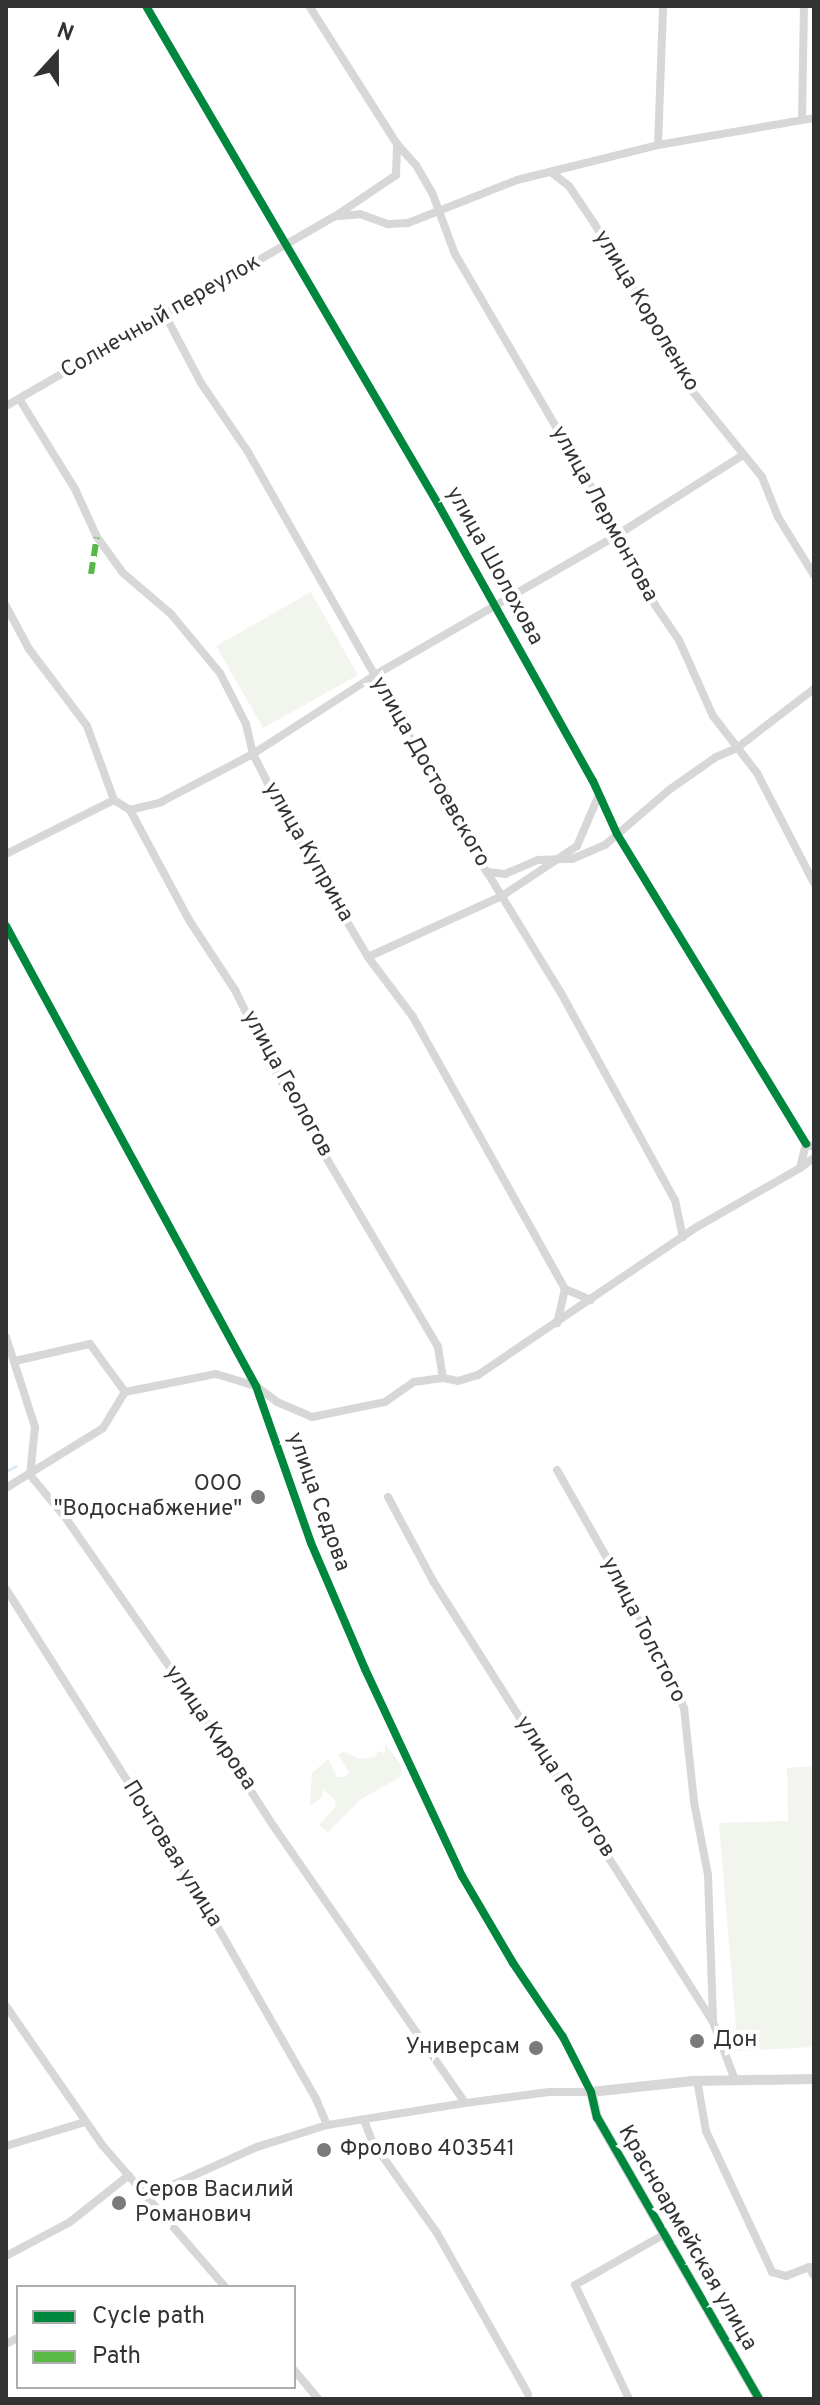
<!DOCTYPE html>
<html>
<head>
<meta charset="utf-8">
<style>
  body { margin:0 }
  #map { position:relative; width:820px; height:2405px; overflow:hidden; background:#fff; font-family:Overpass,sans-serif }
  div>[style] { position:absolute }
  .green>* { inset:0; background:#f1f5ed }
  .stream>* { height:3px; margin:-1.5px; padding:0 1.5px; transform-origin:1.5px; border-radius:1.5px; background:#ddebf3 }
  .minor>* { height:8px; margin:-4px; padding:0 4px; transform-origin:4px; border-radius:4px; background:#d7d7d7 }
  .tertiary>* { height:10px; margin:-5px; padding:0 5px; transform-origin:5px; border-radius:5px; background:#d7d7d7 }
  .quiet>* { height:6px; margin-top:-3px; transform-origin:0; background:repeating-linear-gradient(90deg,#58b947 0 12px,transparent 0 18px) }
  .cycleway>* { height:8px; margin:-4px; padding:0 4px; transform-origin:4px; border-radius:4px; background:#00873e }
  .dots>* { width:22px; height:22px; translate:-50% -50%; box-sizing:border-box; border:4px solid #fff; border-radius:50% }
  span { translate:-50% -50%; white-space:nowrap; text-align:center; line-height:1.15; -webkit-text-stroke:8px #fff; paint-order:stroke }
  .street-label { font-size:22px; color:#333 }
  .poi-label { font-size:22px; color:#333 }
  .right { translate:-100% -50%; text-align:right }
  .left { translate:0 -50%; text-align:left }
  .frame { position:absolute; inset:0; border:8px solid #333; pointer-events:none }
  .legend { position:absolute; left:16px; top:2285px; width:280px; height:104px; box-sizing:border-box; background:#fff; border:2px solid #adadad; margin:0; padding:10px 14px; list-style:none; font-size:24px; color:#333 }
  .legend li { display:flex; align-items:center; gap:16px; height:40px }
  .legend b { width:40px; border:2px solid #adadad }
  .north { position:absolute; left:16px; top:16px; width:80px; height:80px; -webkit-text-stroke:6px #fff; paint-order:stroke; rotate:21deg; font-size:22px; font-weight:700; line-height:32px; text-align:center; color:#333 }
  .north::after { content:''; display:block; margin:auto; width:28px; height:36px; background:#333; clip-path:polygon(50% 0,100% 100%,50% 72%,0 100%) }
</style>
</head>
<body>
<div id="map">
  <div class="green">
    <div style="clip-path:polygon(311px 592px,358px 675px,263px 728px,216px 646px)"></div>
    <div style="clip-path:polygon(385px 1743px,400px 1764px,402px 1776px,360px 1800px,328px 1832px,319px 1825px,336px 1806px,334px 1799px,324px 1790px,321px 1798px,310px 1806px,312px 1773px,328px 1759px,337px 1777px,345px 1777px,349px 1773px,338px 1754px,345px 1752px,359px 1759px,375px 1757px,378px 1751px,385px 1753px)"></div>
    <div style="clip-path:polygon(814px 1766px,814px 2047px,738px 2051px,719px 1823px,788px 1821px,787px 1768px)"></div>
  </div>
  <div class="stream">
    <div style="left:6px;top:1471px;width:11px;rotate:-27deg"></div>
  </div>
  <div class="minor">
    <div style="left:146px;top:6px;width:577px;rotate:59.61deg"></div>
    <div style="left:438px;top:504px;width:317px;rotate:60.8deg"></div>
    <div style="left:593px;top:781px;width:58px;rotate:65.6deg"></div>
    <div style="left:617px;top:834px;width:363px;rotate:58.6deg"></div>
    <div style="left:802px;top:119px;width:113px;rotate:-89deg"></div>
    <div style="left:397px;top:144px;width:28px;rotate:48deg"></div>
    <div style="left:416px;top:165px;width:34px;rotate:60deg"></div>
    <div style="left:433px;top:195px;width:63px;rotate:69.6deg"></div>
    <div style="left:455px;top:254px;width:307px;rotate:59.7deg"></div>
    <div style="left:610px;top:519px;width:97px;rotate:62.4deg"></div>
    <div style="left:655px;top:605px;width:42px;rotate:55.6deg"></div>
    <div style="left:679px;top:640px;width:83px;rotate:65.9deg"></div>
    <div style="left:713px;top:716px;width:72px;rotate:52.3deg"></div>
    <div style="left:757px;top:773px;width:124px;rotate:62.6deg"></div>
    <div style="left:658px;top:145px;width:139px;rotate:-87.9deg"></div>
    <div style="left:551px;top:172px;width:23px;rotate:38deg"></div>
    <div style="left:569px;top:186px;width:45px;rotate:56deg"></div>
    <div style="left:594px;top:223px;width:128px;rotate:59deg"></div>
    <div style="left:660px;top:333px;width:47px;rotate:65.1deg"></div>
    <div style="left:680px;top:376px;width:130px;rotate:50.9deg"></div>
    <div style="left:762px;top:477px;width:43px;rotate:68.2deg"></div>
    <div style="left:778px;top:517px;width:68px;rotate:58.2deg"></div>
    <div style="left:339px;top:216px;width:21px;rotate:-5deg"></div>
    <div style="left:360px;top:214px;width:30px;rotate:20deg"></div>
    <div style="left:388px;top:224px;width:20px;rotate:-3deg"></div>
    <div style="left:408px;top:223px;width:117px;rotate:-21.5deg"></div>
    <div style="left:517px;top:180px;width:145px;rotate:-13.9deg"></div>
    <div style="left:658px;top:145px;width:158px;rotate:-9.8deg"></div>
    <div style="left:164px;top:313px;width:79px;rotate:62.1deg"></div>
    <div style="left:201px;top:383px;width:83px;rotate:55.7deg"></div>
    <div style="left:248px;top:452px;width:483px;rotate:60.4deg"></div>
    <div style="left:487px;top:872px;width:142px;rotate:58.6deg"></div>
    <div style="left:561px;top:993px;width:236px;rotate:61.2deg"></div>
    <div style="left:675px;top:1200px;width:38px;rotate:78deg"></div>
    <div style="left:20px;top:400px;width:105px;rotate:58.3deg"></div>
    <div style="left:75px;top:489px;width:53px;rotate:65.4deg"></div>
    <div style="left:97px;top:537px;width:44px;rotate:54.2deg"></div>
    <div style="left:123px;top:573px;width:63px;rotate:40.5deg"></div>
    <div style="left:171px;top:614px;width:77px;rotate:50.3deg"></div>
    <div style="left:220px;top:673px;width:57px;rotate:63deg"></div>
    <div style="left:246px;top:724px;width:31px;rotate:77deg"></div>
    <div style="left:253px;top:754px;width:75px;rotate:63.1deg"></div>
    <div style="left:287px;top:821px;width:158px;rotate:59.2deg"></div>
    <div style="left:368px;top:957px;width:75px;rotate:53.1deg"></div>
    <div style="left:413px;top:1017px;width:312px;rotate:60.8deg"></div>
    <div style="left:565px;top:1289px;width:35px;rotate:103deg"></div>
    <div style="left:6px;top:406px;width:379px;rotate:-30deg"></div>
    <div style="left:334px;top:217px;width:75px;rotate:-34.1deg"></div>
    <div style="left:396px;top:175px;width:31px;rotate:-88deg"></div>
    <div style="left:397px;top:144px;width:164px;rotate:-122.5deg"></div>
    <div style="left:6px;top:606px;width:49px;rotate:61.9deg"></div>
    <div style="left:29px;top:649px;width:96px;rotate:53deg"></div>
    <div style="left:87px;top:726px;width:79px;rotate:70deg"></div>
    <div style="left:130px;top:810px;width:32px;rotate:-14deg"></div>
    <div style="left:161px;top:802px;width:104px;rotate:-27.6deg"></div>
    <div style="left:253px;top:754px;width:145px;rotate:-32.9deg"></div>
    <div style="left:375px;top:675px;width:280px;rotate:-30deg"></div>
    <div style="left:617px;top:535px;width:149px;rotate:-32.4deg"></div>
    <div style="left:6px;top:854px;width:121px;rotate:-26.6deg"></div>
    <div style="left:114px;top:800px;width:19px;rotate:32deg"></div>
    <div style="left:130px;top:810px;width:125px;rotate:61.8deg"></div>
    <div style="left:189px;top:920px;width:84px;rotate:56.7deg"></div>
    <div style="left:235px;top:990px;width:85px;rotate:64deg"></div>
    <div style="left:272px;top:1066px;width:326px;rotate:59.4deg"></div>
    <div style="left:438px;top:1347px;width:31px;rotate:81deg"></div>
    <div style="left:487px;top:872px;width:18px;rotate:6deg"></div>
    <div style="left:505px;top:874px;width:36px;rotate:-23deg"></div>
    <div style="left:538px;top:860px;width:34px;rotate:-2deg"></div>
    <div style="left:572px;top:859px;width:36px;rotate:-23deg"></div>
    <div style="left:605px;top:845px;width:84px;rotate:-40.7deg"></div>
    <div style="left:669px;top:790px;width:57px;rotate:-35.1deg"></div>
    <div style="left:716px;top:757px;width:23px;rotate:-23deg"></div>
    <div style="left:737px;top:748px;width:97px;rotate:-37.5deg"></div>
    <div style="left:6px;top:926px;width:524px;rotate:61.48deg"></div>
    <div style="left:256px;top:1386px;width:166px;rotate:70.7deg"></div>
    <div style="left:311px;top:1543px;width:137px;rotate:66.8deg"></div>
    <div style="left:365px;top:1669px;width:229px;rotate:64.9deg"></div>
    <div style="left:462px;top:1876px;width:101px;rotate:59.6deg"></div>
    <div style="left:513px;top:1963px;width:89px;rotate:56deg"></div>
    <div style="left:563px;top:2037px;width:62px;rotate:63deg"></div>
    <div style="left:591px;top:2092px;width:42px;rotate:180deg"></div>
    <div style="left:549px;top:2092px;width:85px;rotate:172.5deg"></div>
    <div style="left:465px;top:2103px;width:140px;rotate:170.9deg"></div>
    <div style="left:327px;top:2125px;width:73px;rotate:162.6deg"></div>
    <div style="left:257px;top:2147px;width:120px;rotate:155.8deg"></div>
    <div style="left:368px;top:957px;width:147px;rotate:-24.5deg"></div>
    <div style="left:502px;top:896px;width:90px;rotate:-33.7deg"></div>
    <div style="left:577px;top:846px;width:53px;rotate:-66.8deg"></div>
    <div style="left:800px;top:1168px;width:17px;rotate:-36deg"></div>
    <div style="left:565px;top:1289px;width:28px;rotate:23deg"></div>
    <div style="left:6px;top:1337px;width:95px;rotate:72.1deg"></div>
    <div style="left:35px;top:1427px;width:48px;rotate:95.9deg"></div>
    <div style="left:30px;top:1475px;width:55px;rotate:50.2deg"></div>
    <div style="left:65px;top:1517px;width:213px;rotate:55.1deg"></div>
    <div style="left:187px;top:1692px;width:153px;rotate:57.2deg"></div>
    <div style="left:270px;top:1821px;width:343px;rotate:55.3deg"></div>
    <div style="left:15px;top:1361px;width:77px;rotate:-12.8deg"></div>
    <div style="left:90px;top:1344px;width:59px;rotate:53.9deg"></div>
    <div style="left:125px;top:1392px;width:93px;rotate:-11.2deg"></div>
    <div style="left:216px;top:1374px;width:42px;rotate:16.7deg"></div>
    <div style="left:256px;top:1386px;width:26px;rotate:37deg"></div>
    <div style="left:277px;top:1402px;width:38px;rotate:23deg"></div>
    <div style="left:312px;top:1417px;width:75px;rotate:-11.6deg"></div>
    <div style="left:385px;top:1402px;width:35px;rotate:-35deg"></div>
    <div style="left:414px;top:1382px;width:29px;rotate:-8deg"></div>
    <div style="left:443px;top:1378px;width:15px;rotate:11deg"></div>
    <div style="left:458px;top:1381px;width:21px;rotate:-17deg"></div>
    <div style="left:478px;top:1375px;width:262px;rotate:-34.1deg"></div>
    <div style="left:695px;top:1228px;width:121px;rotate:-29.7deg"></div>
    <div style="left:800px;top:1168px;width:25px;rotate:-76deg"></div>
    <div style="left:806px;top:1144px;width:9px;rotate:21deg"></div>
    <div style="left:557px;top:1470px;width:162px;rotate:60.4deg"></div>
    <div style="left:637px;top:1611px;width:108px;rotate:64.1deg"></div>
    <div style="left:684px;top:1708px;width:95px;rotate:83.9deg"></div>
    <div style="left:694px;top:1802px;width:74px;rotate:79.1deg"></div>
    <div style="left:708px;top:1875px;width:144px;rotate:88deg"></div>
    <div style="left:6px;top:1488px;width:114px;rotate:-31.7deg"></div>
    <div style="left:103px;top:1428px;width:42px;rotate:-58.6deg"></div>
    <div style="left:388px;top:1497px;width:95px;rotate:61.8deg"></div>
    <div style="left:433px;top:1581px;width:522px;rotate:57.59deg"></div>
    <div style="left:713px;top:2022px;width:62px;rotate:69.2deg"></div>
    <div style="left:6px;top:1589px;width:357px;rotate:57.7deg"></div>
    <div style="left:197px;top:1891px;width:240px;rotate:60.2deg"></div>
    <div style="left:316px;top:2099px;width:28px;rotate:67deg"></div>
    <div style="left:6px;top:2006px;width:170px;rotate:55.3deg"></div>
    <div style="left:103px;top:2146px;width:186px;rotate:49.1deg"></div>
    <div style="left:697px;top:2080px;width:52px;rotate:80deg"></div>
    <div style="left:706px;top:2131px;width:156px;rotate:64.9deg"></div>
    <div style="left:772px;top:2272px;width:15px;rotate:16deg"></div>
    <div style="left:786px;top:2276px;width:25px;rotate:-21deg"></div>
    <div style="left:809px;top:2267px;width:10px;rotate:61deg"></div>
    <div style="left:364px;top:2120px;width:25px;rotate:69deg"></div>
    <div style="left:373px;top:2143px;width:110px;rotate:54.6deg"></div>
    <div style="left:437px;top:2233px;width:185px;rotate:60.5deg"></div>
    <div style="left:6px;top:2146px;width:83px;rotate:-16.9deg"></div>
    <div style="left:6px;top:2256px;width:72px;rotate:-28deg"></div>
    <div style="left:70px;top:2222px;width:75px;rotate:-38.5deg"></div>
    <div style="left:6px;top:2344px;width:13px;rotate:-27deg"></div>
    <div style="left:294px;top:2370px;width:38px;rotate:50deg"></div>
    <div style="left:629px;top:2399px;width:126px;rotate:-115.3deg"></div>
    <div style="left:575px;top:2285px;width:101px;rotate:-29.6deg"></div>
  </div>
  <div class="tertiary">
    <div style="left:759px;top:2399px;width:325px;rotate:-119.9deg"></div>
    <div style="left:597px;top:2117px;width:26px;rotate:-103deg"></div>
    <div style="left:591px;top:2092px;width:102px;rotate:-6.2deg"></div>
    <div style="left:692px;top:2081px;width:122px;rotate:-0.9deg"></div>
  </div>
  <div class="quiet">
    <div style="left:91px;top:574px;width:37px;rotate:-81deg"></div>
  </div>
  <div class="cycleway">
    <div style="left:146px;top:6px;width:577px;rotate:59.61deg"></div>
    <div style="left:438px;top:504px;width:317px;rotate:60.8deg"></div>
    <div style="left:593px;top:781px;width:58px;rotate:65.6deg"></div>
    <div style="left:617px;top:834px;width:363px;rotate:58.6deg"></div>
    <div style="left:6px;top:926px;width:524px;rotate:61.48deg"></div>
    <div style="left:256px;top:1386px;width:166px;rotate:70.7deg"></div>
    <div style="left:311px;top:1543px;width:137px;rotate:66.8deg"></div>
    <div style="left:365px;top:1669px;width:229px;rotate:64.9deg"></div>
    <div style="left:462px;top:1876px;width:101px;rotate:59.6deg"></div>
    <div style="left:513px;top:1963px;width:89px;rotate:56deg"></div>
    <div style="left:563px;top:2037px;width:62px;rotate:63deg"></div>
    <div style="left:591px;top:2092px;width:26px;rotate:77deg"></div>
    <div style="left:597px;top:2117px;width:325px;rotate:60.1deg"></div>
  </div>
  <div class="dots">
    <div style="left:258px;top:1497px;background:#7a7a7a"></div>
    <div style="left:697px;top:2041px;background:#7a7a7a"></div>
    <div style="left:536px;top:2048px;background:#7a7a7a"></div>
    <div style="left:324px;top:2150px;background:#7a7a7a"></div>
    <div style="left:119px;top:2203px;background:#7a7a7a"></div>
  </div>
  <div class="street-label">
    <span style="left:646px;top:311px;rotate:59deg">улица Короленко</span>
    <span style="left:161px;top:317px;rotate:-30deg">Солнечный переулок</span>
    <span style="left:604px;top:514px;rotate:61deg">улица Лермонтова</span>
    <span style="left:494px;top:566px;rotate:61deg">улица Шолохова</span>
    <span style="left:430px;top:772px;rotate:60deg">улица Достоевского</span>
    <span style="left:308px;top:852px;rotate:60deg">улица Куприна</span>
    <span style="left:287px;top:1084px;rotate:61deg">улица Геологов</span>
    <span style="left:318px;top:1502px;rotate:70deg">улица Седова</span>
    <span style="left:643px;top:1630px;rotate:63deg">улица Толстого</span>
    <span style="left:210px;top:1728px;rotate:56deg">улица Кирова</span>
    <span style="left:565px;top:1787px;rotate:57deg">улица Геологов</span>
    <span style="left:172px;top:1854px;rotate:58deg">Почтовая улица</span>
    <span style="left:687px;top:2238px;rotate:60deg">Красноармейская улица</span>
  </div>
  <div class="poi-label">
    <span class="right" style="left:242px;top:1497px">ООО<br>"Водоснабжение"</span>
    <span class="left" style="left:713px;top:2041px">Дон</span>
    <span class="right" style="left:520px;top:2048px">Универсам</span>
    <span class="left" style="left:340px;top:2150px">Фролово 403541</span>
    <span class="left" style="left:135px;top:2203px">Серов Василий<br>Романович</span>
  </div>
  <div class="frame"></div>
  <ul class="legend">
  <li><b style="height:10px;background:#00873e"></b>Cycle path</li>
  <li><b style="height:10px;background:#58b947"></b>Path</li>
  </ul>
  <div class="north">N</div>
</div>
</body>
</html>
